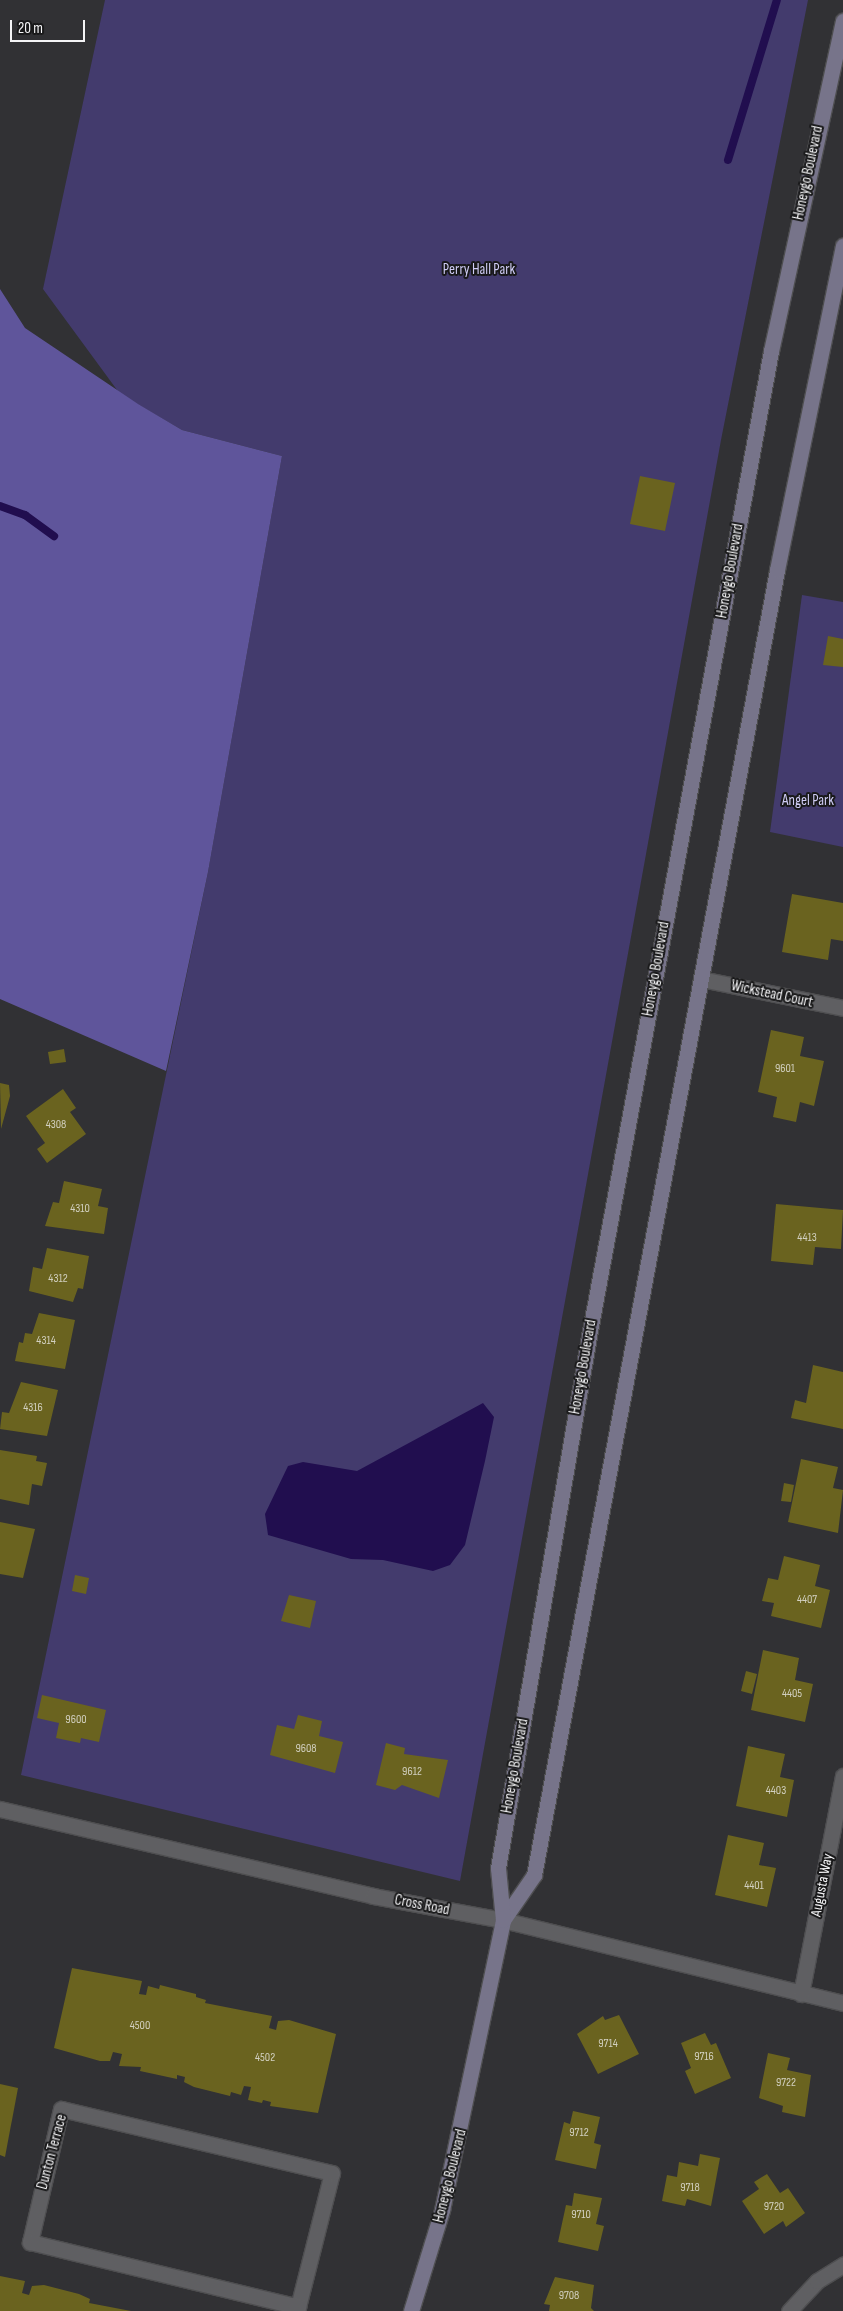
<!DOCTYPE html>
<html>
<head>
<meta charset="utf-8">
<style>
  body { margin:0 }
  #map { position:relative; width:843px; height:2311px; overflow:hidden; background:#313134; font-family:"Sofia Sans Condensed",sans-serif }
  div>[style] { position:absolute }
  .green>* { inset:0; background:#433b6d }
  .forest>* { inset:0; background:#5f559b }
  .water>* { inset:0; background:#210e4f }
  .stream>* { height:8px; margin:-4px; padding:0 4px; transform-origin:4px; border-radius:4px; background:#210e4f }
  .building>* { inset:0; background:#6a631f }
  .roads { filter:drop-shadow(1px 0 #4e4e50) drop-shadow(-1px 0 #4e4e50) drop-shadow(0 1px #4e4e50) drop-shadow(0 -1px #4e4e50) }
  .street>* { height:15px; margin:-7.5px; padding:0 7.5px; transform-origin:7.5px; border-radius:7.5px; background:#5f5f62 }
  .secondary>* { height:15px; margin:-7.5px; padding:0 7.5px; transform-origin:7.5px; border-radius:7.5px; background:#77748a }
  span { translate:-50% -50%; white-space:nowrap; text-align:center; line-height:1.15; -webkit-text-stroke:4px #19191a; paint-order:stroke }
  .number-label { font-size:12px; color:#d2d0c0 }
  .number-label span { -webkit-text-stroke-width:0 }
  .street-label { font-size:15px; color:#f4f4f6 }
  .park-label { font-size:15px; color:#cfccf4 }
  .scale { position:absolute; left:10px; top:20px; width:75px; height:22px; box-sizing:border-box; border:2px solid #f4f4f6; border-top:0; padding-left:6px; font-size:15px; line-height:18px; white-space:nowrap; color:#f4f4f6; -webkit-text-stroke:4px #19191a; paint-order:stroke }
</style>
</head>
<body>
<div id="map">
  <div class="green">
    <div style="clip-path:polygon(105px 0,808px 0,721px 440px,460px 1881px,21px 1775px,208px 872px,282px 456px,182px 430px,120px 394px,43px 289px)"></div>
    <div style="clip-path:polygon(802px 595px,843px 602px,843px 847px,770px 832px)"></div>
  </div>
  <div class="forest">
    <div style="clip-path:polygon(0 289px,25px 328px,138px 404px,182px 430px,282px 456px,208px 872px,166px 1071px,0 999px)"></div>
  </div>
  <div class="water">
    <div style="clip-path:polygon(483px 1403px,494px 1417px,485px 1461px,465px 1545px,450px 1565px,433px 1571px,383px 1560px,351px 1559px,268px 1535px,265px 1514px,288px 1466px,303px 1462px,357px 1471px)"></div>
  </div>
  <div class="stream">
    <div style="left:728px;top:160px;width:167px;rotate:-73deg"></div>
    <div style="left:0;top:506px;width:27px;rotate:20deg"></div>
    <div style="left:25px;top:515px;width:36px;rotate:36deg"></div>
  </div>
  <div class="building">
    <div style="clip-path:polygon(640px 476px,675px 483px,665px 531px,630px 524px)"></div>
    <div style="clip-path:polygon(828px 636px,843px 639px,843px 667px,823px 665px)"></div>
    <div style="clip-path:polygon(792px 894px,843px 903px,843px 941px,831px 939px,828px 960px,782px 952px)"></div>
    <div style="clip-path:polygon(771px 1030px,804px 1037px,800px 1056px,824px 1061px,814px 1106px,800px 1102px,796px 1122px,773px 1117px,777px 1097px,758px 1092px)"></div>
    <div style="clip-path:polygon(64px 1049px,66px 1062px,50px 1064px,48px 1052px)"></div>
    <div style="clip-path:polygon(0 1083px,9px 1085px,10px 1096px,1px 1129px)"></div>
    <div style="clip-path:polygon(63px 1089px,76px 1108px,70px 1112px,86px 1134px,47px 1163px,37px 1149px,45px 1143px,26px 1116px)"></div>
    <div style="clip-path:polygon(64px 1181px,102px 1189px,98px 1206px,108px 1208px,104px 1234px,45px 1226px,53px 1202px,59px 1203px)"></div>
    <div style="clip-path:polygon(776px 1204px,843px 1210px,841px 1249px,815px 1247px,813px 1265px,771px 1261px)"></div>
    <div style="clip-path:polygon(47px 1248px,89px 1256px,83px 1289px,78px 1288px,73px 1302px,29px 1291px,33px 1267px,42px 1269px)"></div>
    <div style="clip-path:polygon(39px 1313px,75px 1320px,65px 1369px,15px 1361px,19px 1342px,23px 1343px,25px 1333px,32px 1334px)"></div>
    <div style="clip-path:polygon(813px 1365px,843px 1372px,843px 1429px,791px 1418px,795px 1400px,806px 1403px)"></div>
    <div style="clip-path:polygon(21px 1382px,58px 1390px,47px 1436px,0 1429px,2px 1412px,9px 1413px)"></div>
    <div style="clip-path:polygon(0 1450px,37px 1456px,36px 1461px,47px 1463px,42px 1486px,32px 1484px,29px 1505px,0 1499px)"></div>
    <div style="clip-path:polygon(801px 1459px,838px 1467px,833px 1488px,843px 1490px,838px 1533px,788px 1522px)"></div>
    <div style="clip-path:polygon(784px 1483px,794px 1485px,791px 1502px,781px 1501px)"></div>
    <div style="clip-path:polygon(0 1522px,35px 1529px,23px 1578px,0 1574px)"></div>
    <div style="clip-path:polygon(784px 1556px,820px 1565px,815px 1586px,830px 1590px,821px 1628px,771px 1616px,774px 1603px,762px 1601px,768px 1578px,778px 1580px)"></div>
    <div style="clip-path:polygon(75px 1575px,89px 1578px,86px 1594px,72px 1591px)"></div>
    <div style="clip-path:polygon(289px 1595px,316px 1601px,310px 1628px,281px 1621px)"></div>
    <div style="clip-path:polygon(763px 1650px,799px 1658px,795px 1680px,813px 1684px,805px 1722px,751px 1710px)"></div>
    <div style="clip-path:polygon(746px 1671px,757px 1674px,752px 1694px,741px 1691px)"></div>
    <div style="clip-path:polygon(42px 1695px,106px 1710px,99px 1742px,81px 1738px,80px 1743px,56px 1738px,59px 1723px,37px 1718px)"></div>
    <div style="clip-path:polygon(298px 1715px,322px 1721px,319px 1736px,343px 1742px,335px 1773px,270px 1755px,277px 1725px,294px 1729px)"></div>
    <div style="clip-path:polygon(386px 1743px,405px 1748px,404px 1754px,448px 1760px,439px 1798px,402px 1785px,395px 1790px,376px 1785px)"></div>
    <div style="clip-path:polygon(748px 1746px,785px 1754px,780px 1777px,794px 1780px,787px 1817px,736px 1806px)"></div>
    <div style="clip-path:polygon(728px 1835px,764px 1843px,759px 1865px,776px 1868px,767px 1907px,715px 1895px)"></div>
    <div style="clip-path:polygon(72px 1968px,142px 1981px,139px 1994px,146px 1995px,148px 1986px,159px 1989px,160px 1985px,196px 1994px,196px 1997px,206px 2000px,205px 2003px,272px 2016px,269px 2028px,276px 2030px,278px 2021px,289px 2020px,336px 2034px,318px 2113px,270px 2106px,271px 2102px,263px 2100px,262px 2103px,248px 2100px,251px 2087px,244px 2086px,241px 2095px,231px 2092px,230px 2096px,194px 2087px,184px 2082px,185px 2077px,177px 2075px,177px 2079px,140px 2071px,141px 2067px,119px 2066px,122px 2054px,113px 2052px,110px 2061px,100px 2061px,54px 2048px)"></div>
    <div style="clip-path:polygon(619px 2015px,639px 2054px,598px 2074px,577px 2034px,603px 2016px,605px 2020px)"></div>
    <div style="clip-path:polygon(705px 2033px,711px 2045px,716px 2043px,731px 2078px,695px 2094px,685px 2071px,691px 2068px,681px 2043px)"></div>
    <div style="clip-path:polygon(768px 2053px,790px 2058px,787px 2070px,811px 2075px,805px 2117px,782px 2112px,783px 2106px,759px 2098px)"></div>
    <div style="clip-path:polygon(0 2084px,18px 2088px,5px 2157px,0 2155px)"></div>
    <div style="clip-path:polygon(573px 2111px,600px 2117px,594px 2143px,601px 2145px,596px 2169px,555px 2160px,564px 2122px,570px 2124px)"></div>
    <div style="clip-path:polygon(700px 2154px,720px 2158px,711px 2206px,687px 2199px,685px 2206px,662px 2201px,667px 2175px,677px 2177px,679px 2162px,698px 2166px)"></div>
    <div style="clip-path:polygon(767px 2174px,780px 2193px,788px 2188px,805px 2213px,786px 2227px,783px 2221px,764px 2234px,742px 2201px,759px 2189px,754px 2182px)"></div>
    <div style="clip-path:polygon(574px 2193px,602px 2198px,596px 2224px,604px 2226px,598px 2251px,558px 2242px,566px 2205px,572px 2206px)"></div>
    <div style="clip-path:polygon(0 2276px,25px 2281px,22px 2293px,29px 2295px,32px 2286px,44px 2285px,79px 2294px,90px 2299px,89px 2303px,131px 2311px,0 2311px)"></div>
    <div style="clip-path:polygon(555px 2277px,594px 2285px,591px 2308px,594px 2311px,549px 2311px,550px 2305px,544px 2304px)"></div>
  </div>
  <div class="roads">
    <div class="street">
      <div style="left:701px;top:979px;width:145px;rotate:11.5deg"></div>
      <div style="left:0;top:1809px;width:383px;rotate:13.1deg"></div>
      <div style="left:373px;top:1896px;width:132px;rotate:10.5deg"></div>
      <div style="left:503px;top:1920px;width:350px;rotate:13.7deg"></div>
      <div style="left:801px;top:1994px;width:222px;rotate:-79.1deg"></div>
      <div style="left:297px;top:2311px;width:4px;rotate:-76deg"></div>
      <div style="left:298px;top:2307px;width:138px;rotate:-75.8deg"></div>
      <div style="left:332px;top:2173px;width:278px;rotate:-166.7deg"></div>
      <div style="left:61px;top:2109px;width:137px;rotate:103.1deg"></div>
      <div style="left:30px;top:2242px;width:276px;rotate:13.6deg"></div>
      <div style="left:789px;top:2311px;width:41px;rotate:-47deg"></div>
      <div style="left:817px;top:2281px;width:31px;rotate:-32deg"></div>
    </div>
    <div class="secondary">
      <div style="left:503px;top:1920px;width:55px;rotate:-55.4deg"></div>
      <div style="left:534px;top:1875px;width:1327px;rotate:-79.45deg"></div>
      <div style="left:777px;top:570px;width:331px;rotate:-78.5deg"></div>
      <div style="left:411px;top:2311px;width:106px;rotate:-72.9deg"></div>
      <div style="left:442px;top:2210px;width:296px;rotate:-78.1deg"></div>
      <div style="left:503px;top:1920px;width:52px;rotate:-95.5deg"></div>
      <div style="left:498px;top:1868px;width:540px;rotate:-80.29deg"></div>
      <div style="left:589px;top:1336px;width:1002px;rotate:-79.53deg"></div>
      <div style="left:771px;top:351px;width:338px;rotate:-77.7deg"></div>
    </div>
  </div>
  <div class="number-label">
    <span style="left:785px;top:1069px">9601</span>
    <span style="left:56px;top:1125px">4308</span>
    <span style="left:80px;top:1209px">4310</span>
    <span style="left:807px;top:1238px">4413</span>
    <span style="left:58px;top:1279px">4312</span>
    <span style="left:46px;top:1341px">4314</span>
    <span style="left:33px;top:1408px">4316</span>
    <span style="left:807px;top:1600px">4407</span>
    <span style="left:792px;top:1694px">4405</span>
    <span style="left:76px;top:1720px">9600</span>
    <span style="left:306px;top:1749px">9608</span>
    <span style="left:412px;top:1772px">9612</span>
    <span style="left:776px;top:1791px">4403</span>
    <span style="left:754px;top:1886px">4401</span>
    <span style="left:140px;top:2026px">4500</span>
    <span style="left:608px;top:2044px">9714</span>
    <span style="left:704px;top:2057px">9716</span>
    <span style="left:265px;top:2058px">4502</span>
    <span style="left:786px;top:2083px">9722</span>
    <span style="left:579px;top:2133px">9712</span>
    <span style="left:690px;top:2188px">9718</span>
    <span style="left:774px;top:2207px">9720</span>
    <span style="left:581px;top:2215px">9710</span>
    <span style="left:569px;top:2296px">9708</span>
  </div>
  <div class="street-label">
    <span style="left:808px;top:173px;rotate:-78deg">Honeygo Boulevard</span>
    <span style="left:730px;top:571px;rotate:-80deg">Honeygo Boulevard</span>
    <span style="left:656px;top:969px;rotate:-80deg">Honeygo Boulevard</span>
    <span style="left:772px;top:994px;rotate:12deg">Wickstead Court</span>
    <span style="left:583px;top:1367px;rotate:-80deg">Honeygo Boulevard</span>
    <span style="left:515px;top:1766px;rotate:-80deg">Honeygo Boulevard</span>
    <span style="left:822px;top:1885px;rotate:-79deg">Augusta Way</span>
    <span style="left:422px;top:1905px;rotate:11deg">Cross Road</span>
    <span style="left:52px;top:2152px;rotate:-75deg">Dunton Terrace</span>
    <span style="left:450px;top:2176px;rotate:-76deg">Honeygo Boulevard</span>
  </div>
  <div class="park-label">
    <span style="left:479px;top:270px">Perry Hall Park</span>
    <span style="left:808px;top:801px">Angel Park</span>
  </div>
  <div class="scale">20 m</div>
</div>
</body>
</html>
